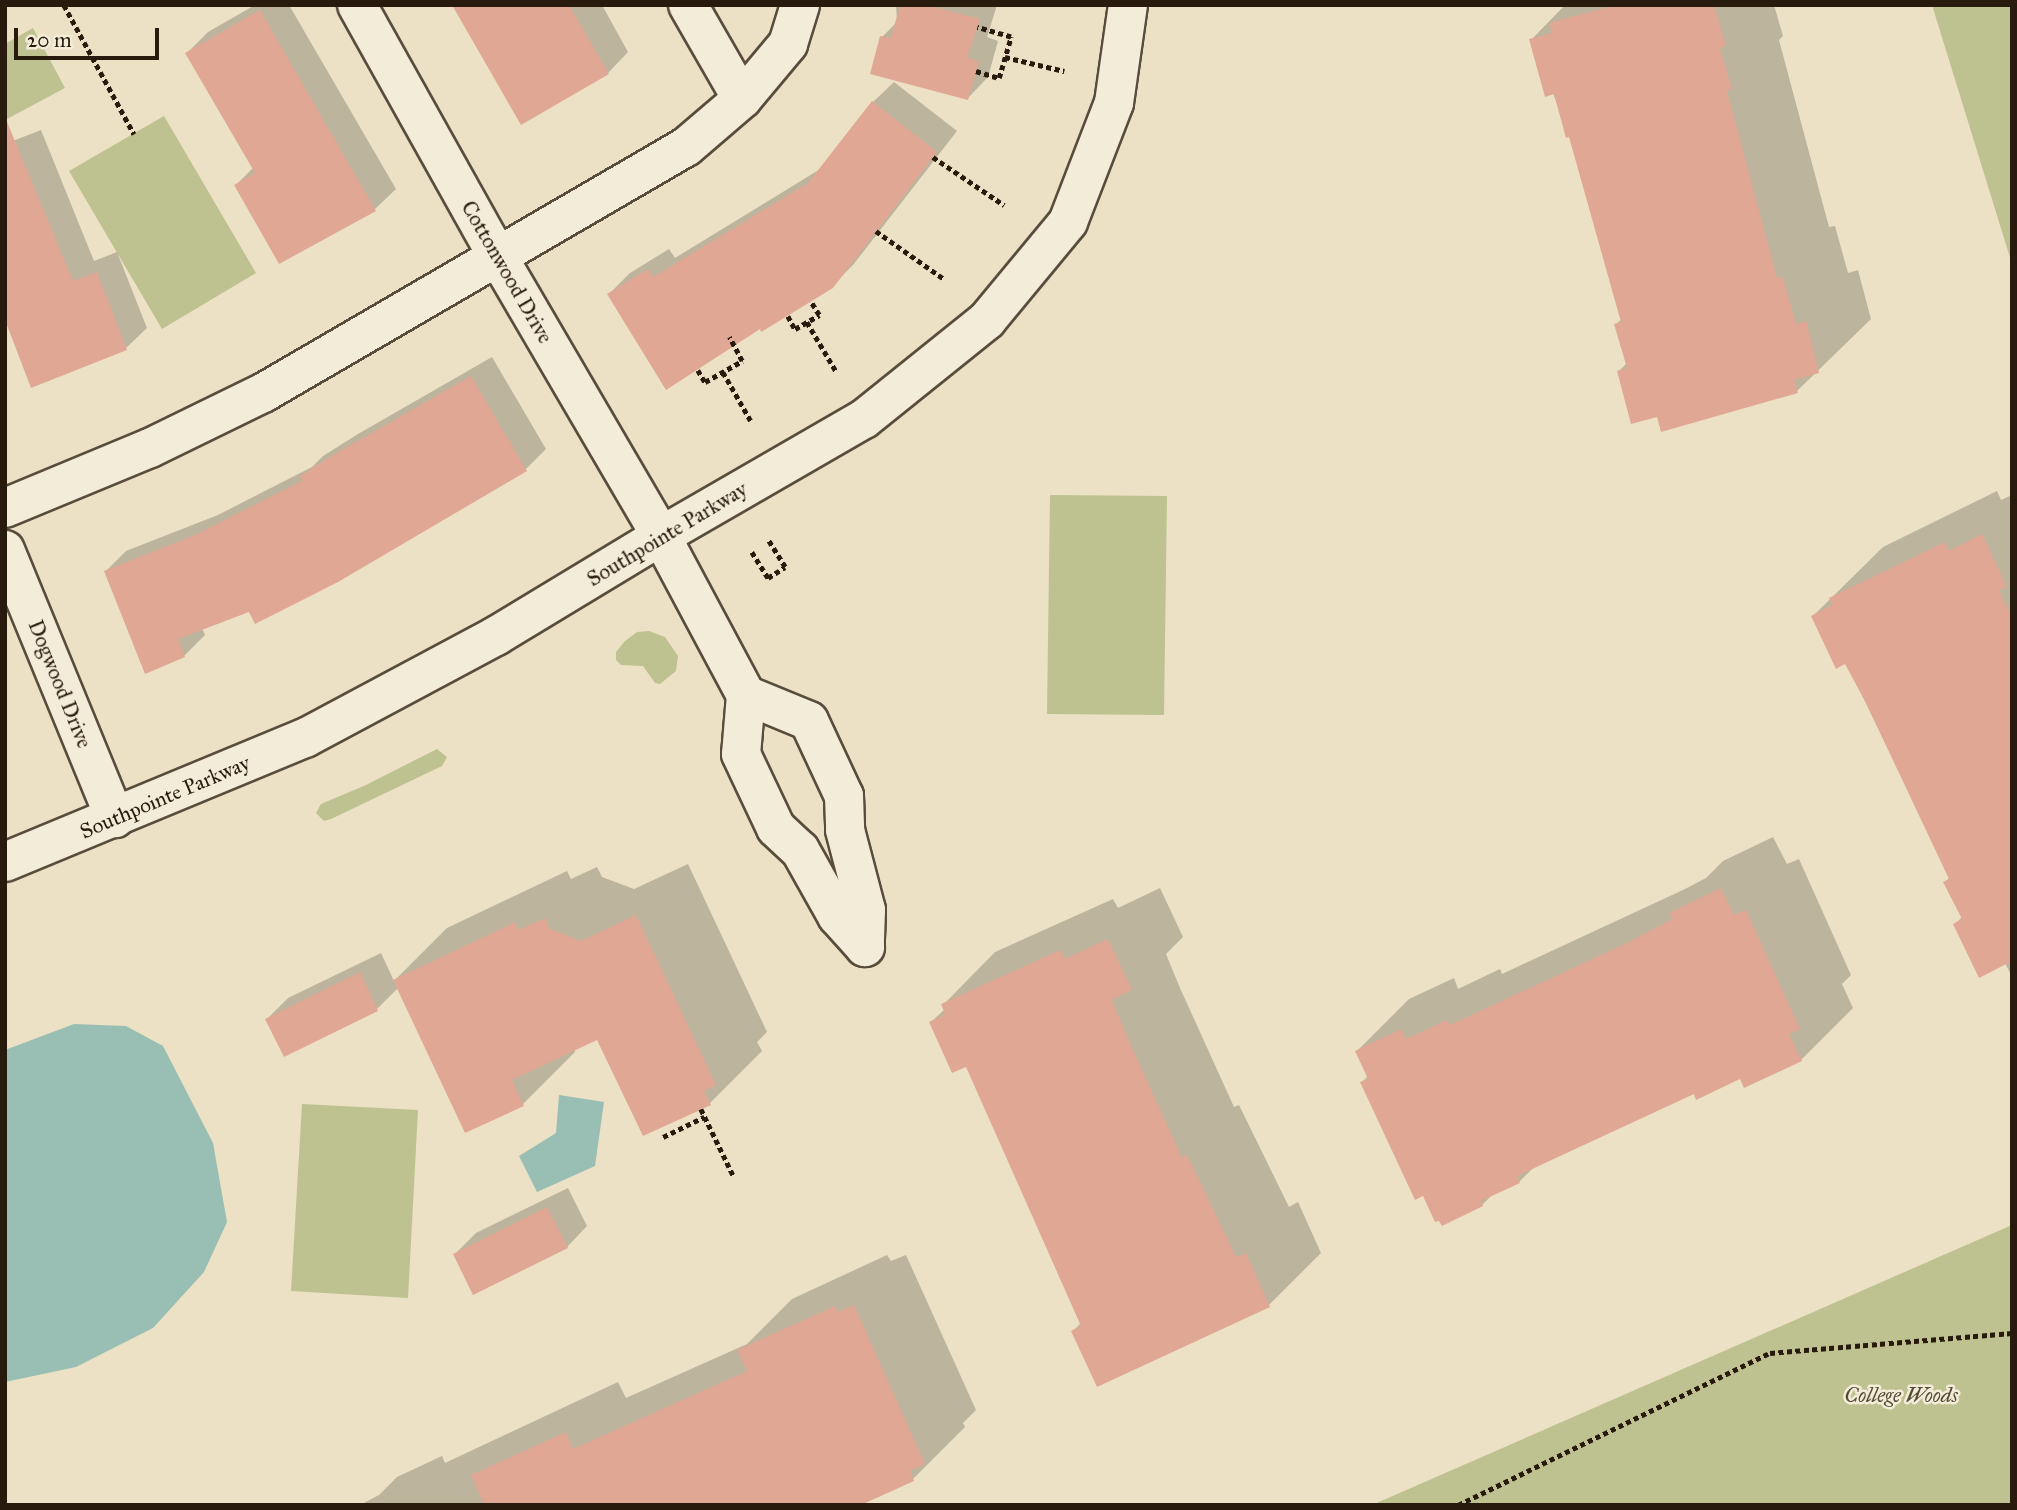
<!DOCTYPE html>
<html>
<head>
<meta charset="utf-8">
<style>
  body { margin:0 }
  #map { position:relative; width:2017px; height:1510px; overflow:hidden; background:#ece1c4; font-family:"IM FELL Great Primer",serif }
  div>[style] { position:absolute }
  .green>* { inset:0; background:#bec190 }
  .water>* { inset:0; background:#99beb3 }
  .shadow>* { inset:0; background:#0003 }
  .building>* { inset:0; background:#e0a795 }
  .path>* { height:4.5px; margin-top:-2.25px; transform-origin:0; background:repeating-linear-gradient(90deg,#291a0e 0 5px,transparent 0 8.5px) }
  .roads { filter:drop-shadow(2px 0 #5a4c3c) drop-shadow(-2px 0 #5a4c3c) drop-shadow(0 2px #5a4c3c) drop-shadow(0 -2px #5a4c3c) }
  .minor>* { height:38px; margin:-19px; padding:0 19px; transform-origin:19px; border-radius:19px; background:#f3ecd9 }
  span { translate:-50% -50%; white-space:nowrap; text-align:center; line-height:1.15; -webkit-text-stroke:5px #f3ecd9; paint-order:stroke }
  .street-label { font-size:21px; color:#291a0e }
  .park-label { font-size:21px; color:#564c35; font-style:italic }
  .frame { position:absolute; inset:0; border:7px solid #291a0e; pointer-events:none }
  .scale { position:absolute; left:14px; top:28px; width:145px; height:32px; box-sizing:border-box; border:4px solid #291a0e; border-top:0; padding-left:9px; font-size:21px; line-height:24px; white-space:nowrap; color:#291a0e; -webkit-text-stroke:5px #f3ecd9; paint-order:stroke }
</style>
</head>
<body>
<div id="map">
  <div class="green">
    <div style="clip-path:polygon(1932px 5px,2012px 5px,2012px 264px)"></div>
    <div style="clip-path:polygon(33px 28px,65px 88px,5px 120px,5px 44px)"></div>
    <div style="clip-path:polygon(164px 116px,256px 273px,162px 329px,69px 171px)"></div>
    <div style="clip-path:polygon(1050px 495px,1167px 496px,1164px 715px,1047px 714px)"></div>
    <div style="clip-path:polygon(649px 631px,665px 637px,678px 656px,676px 671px,660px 684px,655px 683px,643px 666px,621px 665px,616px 660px,616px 652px,625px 641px,637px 632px)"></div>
    <div style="clip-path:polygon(437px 749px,447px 757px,442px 766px,331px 819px,324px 821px,316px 813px,321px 804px,366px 785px)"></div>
    <div style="clip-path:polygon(302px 1104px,418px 1110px,408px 1298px,291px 1291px)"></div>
    <div style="clip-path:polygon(2012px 1225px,2012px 1505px,1372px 1505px)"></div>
  </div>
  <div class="water">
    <div style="clip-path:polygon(74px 1024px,126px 1026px,163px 1046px,213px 1143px,227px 1222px,204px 1272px,153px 1328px,76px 1367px,5px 1382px,5px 1050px)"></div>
    <div style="clip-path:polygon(559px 1095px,604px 1102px,595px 1166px,537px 1192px,519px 1156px,556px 1133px)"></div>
  </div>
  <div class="shadow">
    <div style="clip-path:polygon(255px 5px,289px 5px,396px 189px,375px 209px,236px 185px,254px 167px,187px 53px,208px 32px)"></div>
    <div style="clip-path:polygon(456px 5px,602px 5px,628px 52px,608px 73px)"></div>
    <div style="clip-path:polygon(896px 5px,997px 5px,987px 37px,998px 41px,988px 77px,968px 98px,882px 37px,897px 22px)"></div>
    <div style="clip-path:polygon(1565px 5px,1774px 5px,1783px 36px,1779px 40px,1829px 227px,1835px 226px,1848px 273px,1858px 270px,1871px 319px,1797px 391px,1658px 415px,1619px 371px,1627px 363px,1616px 324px,1622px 319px,1570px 135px,1531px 40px)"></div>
    <div style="clip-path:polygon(894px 82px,957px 131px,853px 265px,832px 286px,609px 294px,630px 273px,669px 249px,675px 258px,822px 168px,873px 102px)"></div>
    <div style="clip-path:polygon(41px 130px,94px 261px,117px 252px,147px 328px,126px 348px,32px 386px,5px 144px)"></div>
    <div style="clip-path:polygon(492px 357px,546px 449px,526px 469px,250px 610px,202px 628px,205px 635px,184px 656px,106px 571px,126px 551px,218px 515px,312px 467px,323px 456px,358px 434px)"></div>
    <div style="clip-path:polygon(1997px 491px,2001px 500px,2012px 495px,2011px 975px,2005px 963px,1955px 924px,1962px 917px,1945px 882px,1950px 877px,1846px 662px,1813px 616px,1883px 547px)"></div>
    <div style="clip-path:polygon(1773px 837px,1787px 864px,1799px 859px,1851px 975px,1842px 984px,1853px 1008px,1801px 1060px,1694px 1092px,1535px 1166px,1519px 1182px,1494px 1193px,1482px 1205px,1362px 1082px,1368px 1076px,1357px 1051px,1409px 999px,1454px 978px,1458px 989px,1500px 969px,1502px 974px,1685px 889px,1706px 878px,1723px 861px)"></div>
    <div style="clip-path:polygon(688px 864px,767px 1032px,757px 1042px,762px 1051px,710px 1103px,598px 1037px,574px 1049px,575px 1052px,523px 1104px,398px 988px,377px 1009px,267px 1019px,288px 998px,381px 953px,394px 981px,447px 928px,567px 871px,571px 879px,597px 867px,602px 877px,634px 889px)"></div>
    <div style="clip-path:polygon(1160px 888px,1183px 937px,1166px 954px,1180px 988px,1234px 1107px,1239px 1105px,1289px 1207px,1298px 1202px,1321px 1253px,1269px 1305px,1098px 1385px,1073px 1331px,1082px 1322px,967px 1065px,931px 1022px,945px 1009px,943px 1005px,995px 952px,1113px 899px,1118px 908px)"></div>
    <div style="clip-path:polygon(568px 1188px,587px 1226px,567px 1247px,455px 1254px,476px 1233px)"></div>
    <div style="clip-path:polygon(887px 1255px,891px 1261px,906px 1255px,976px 1410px,963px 1423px,965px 1427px,913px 1479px,792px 1505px,360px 1505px,379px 1495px,397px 1477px,442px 1456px,445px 1463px,618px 1382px,626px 1398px,747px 1344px,792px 1299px)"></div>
  </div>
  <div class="building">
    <div style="clip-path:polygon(452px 5px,569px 5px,609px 74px,521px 125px)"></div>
    <div style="clip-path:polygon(900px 5px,926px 5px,980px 19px,967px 58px,979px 61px,968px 100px,870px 74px,880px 36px,891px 38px)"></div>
    <div style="clip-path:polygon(1616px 5px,1714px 5px,1726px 46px,1720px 48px,1732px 89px,1727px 91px,1777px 278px,1783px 277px,1796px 324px,1806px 321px,1819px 373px,1794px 380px,1798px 393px,1661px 432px,1657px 417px,1631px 424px,1617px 371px,1627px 368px,1614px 324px,1621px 322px,1569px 137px,1566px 138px,1554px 94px,1545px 97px,1529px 39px,1552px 33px,1549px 23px)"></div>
    <div style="clip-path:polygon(260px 10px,376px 211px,279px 264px,234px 185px,255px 173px,185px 53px)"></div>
    <div style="clip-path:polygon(872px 101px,937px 152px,833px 288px,761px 332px,760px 329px,666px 390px,607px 294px,648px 269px,653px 277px,808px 183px)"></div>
    <div style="clip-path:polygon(5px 117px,73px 281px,97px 272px,127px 350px,31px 388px,5px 320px)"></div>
    <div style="clip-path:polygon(471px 376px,527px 471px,338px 582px,255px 624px,249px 612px,178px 639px,185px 657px,145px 674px,104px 571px,195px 535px,302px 481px,300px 476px,335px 454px)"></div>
    <div style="clip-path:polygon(1982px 534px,2007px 587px,1999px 590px,2012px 618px,2012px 961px,1979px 978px,1953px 924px,1962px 919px,1943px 882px,1949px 879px,1866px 703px,1845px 664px,1836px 669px,1811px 616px,1832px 605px,1829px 598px,1945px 542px,1949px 551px)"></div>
    <div style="clip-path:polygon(1721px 888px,1734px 915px,1746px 910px,1800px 1029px,1789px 1034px,1802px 1061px,1744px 1088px,1740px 1079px,1696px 1100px,1694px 1094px,1517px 1176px,1520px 1183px,1481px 1201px,1483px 1206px,1442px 1226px,1439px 1221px,1435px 1222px,1423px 1196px,1415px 1200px,1360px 1082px,1368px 1079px,1355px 1051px,1401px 1029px,1406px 1039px,1447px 1020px,1450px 1025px,1631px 941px,1672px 919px,1669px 913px)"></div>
    <div style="clip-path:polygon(636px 915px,716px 1085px,704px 1091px,711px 1105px,643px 1136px,597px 1040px,512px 1080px,524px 1106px,465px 1133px,393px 980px,515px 922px,519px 930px,545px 918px,550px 929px,581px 941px)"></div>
    <div style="clip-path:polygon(1108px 939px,1132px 990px,1112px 1000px,1129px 1041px,1182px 1158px,1187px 1155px,1236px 1257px,1246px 1253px,1270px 1307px,1097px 1387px,1071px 1331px,1081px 1326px,966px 1067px,952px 1073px,929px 1022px,945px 1014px,941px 1004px,1060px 950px,1065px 959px)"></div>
    <div style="clip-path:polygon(360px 972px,378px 1011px,284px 1057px,265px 1019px)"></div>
    <div style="clip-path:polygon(547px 1207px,568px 1248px,473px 1295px,453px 1254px)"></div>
    <div style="clip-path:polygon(854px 1305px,925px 1464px,910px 1471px,914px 1481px,861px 1505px,484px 1505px,471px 1475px,566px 1432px,573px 1449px,747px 1371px,737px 1350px,835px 1306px,838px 1312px)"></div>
  </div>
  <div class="path">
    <div style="left:64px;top:5px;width:147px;rotate:61.5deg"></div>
    <div style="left:1005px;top:57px;width:61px;rotate:13.3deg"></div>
    <div style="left:976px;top:71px;width:24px;rotate:17deg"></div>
    <div style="left:999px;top:78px;width:43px;rotate:-73.7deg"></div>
    <div style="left:1011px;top:37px;width:35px;rotate:-164deg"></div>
    <div style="left:933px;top:157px;width:86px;rotate:34.1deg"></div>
    <div style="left:876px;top:231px;width:83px;rotate:35.2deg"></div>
    <div style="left:788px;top:316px;width:15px;rotate:62deg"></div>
    <div style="left:795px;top:329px;width:28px;rotate:-30deg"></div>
    <div style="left:819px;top:315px;width:15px;rotate:-122deg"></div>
    <div style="left:807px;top:322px;width:57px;rotate:59.4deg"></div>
    <div style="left:698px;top:370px;width:14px;rotate:60deg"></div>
    <div style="left:705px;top:382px;width:43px;rotate:-29.6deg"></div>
    <div style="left:742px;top:361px;width:27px;rotate:-118deg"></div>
    <div style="left:723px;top:372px;width:56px;rotate:60.3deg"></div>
    <div style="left:752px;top:552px;width:31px;rotate:58deg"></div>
    <div style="left:768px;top:578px;width:20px;rotate:-33deg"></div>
    <div style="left:785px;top:567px;width:31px;rotate:-122deg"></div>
    <div style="left:701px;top:1109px;width:76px;rotate:64.1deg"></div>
    <div style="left:663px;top:1137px;width:46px;rotate:-26deg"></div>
    <div style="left:1458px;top:1505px;width:347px;rotate:-26deg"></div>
    <div style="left:1770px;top:1353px;width:243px;rotate:-4.7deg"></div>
  </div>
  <div class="roads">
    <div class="minor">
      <div style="left:357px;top:5px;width:289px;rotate:60.8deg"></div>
      <div style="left:498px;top:257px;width:323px;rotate:59.7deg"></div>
      <div style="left:661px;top:536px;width:180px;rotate:61.9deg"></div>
      <div style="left:746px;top:695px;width:59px;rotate:94.8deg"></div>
      <div style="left:741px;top:754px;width:82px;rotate:64.7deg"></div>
      <div style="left:776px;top:828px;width:33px;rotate:43deg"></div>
      <div style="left:800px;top:850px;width:76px;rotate:60.7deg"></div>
      <div style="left:837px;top:916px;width:42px;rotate:47.9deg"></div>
      <div style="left:688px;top:5px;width:108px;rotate:60.1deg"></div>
      <div style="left:5px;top:508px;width:157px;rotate:-22.5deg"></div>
      <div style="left:150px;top:448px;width:126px;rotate:-26deg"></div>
      <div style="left:263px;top:393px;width:489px;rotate:-30.2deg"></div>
      <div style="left:686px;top:147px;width:74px;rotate:-40.6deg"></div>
      <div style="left:742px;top:99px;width:72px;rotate:-50.1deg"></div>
      <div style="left:788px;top:44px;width:41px;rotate:-72.9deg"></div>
      <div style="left:5px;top:550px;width:290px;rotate:67.7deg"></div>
      <div style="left:746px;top:695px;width:68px;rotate:22.4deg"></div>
      <div style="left:809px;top:721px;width:83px;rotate:65deg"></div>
      <div style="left:844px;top:796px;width:34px;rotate:88deg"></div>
      <div style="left:845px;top:830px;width:83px;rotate:75.3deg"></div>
      <div style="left:866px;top:910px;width:37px;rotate:92deg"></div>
      <div style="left:5px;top:862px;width:325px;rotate:-22.5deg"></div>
      <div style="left:305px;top:738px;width:217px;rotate:-28.1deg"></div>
      <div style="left:496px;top:636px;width:193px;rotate:-31.2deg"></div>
      <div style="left:661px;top:536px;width:234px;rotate:-30deg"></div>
      <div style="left:864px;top:419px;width:158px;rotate:-38.8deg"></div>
      <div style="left:987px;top:320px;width:127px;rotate:-50.4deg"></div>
      <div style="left:1068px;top:222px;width:128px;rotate:-68.9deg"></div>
      <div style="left:1114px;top:103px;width:99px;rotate:-81.9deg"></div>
    </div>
  </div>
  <div class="street-label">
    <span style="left:507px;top:272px;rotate:60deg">Cottonwood Drive</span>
    <span style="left:667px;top:534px;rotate:-31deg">Southpointe Parkway</span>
    <span style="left:60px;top:684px;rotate:68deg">Dogwood Drive</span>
    <span style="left:165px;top:797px;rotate:-23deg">Southpointe Parkway</span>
  </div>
  <div class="park-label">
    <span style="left:1901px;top:1395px">College Woods</span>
  </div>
  <div class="frame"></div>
  <div class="scale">20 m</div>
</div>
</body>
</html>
